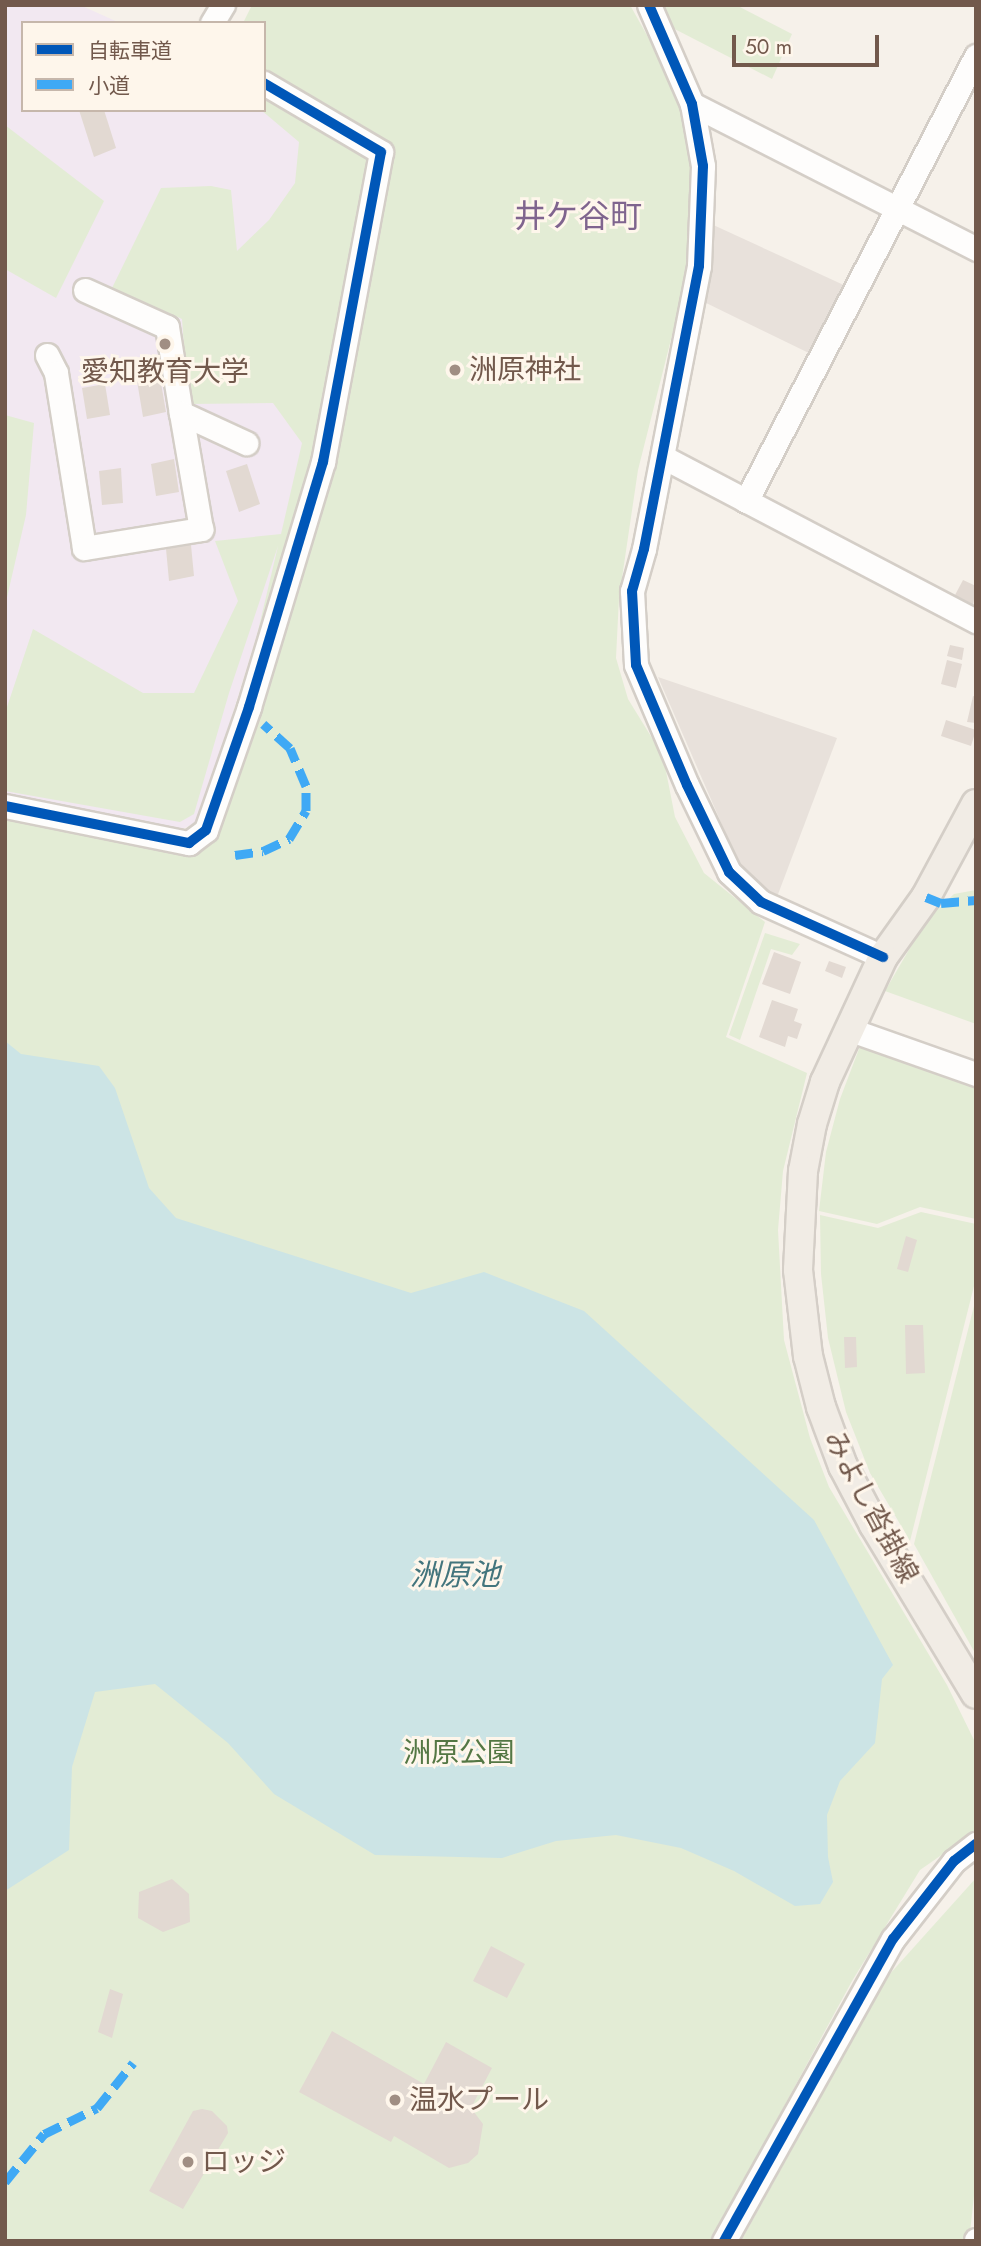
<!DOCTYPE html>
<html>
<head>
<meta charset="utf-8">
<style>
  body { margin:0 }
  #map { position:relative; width:981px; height:2246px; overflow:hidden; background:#f6f1ea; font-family:Jost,"Noto Sans JP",sans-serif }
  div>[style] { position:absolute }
  .industrial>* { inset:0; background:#e8e1db }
  .education>* { inset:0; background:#f2e8f1 }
  .green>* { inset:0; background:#e3ecd5 }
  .water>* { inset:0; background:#cce4e5 }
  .building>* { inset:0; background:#e2d9d2 }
  .roads { filter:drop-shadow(2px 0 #d4cec7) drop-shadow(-2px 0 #d4cec7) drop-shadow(0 2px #d4cec7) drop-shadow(0 -2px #d4cec7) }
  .minor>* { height:23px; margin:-11.5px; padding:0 11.5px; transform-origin:11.5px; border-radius:11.5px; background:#fefdfc }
  .major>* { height:28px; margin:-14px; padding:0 14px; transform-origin:14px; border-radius:14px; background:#f1ece5 }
  .quiet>* { height:9px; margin-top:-4.5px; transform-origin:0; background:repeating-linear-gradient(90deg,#3fa9f5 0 18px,transparent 0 27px) }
  .cycleway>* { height:10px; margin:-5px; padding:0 5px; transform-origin:5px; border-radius:5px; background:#0057b8 }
  .dots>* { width:19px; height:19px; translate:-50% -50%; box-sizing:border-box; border:4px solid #fef6eb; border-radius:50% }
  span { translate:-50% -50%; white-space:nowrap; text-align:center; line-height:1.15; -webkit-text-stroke:6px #fef6eb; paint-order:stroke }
  .poi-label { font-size:28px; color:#72594c }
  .left { translate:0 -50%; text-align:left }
  .street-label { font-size:28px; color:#72594c }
  .park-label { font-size:28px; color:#547744 }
  .water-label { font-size:30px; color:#43757d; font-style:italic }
  .quarter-label { font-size:32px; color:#7f648e }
  .frame { position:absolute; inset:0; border:7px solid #72594c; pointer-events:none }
  .legend { position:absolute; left:21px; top:21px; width:245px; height:91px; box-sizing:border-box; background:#fef6eb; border:2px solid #c6b7ab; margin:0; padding:9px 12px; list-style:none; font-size:21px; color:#72594c }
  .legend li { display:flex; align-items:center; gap:14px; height:35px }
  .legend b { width:35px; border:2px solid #c6b7ab }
  .scale { position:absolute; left:732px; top:35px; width:147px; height:32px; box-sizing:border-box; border:4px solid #72594c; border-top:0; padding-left:9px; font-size:21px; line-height:24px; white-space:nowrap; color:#72594c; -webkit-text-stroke:5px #fef6eb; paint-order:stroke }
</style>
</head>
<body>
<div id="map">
  <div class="industrial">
    <div style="clip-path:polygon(709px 223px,848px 287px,813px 355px,700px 300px)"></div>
    <div style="clip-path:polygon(658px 677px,837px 738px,777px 897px,752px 878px,736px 857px)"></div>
  </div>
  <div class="education">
    <div style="clip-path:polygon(5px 5px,80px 5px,120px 23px,23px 23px,23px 110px,264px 110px,361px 161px,290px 527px,200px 820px,181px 830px,5px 797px)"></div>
  </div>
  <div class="green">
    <div style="clip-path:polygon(252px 5px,630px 5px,666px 69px,686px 122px,692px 170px,690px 264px,638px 470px,619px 598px,616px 658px,628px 699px,663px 756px,675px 817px,704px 873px,765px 922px,726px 1037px,807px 1073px,783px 1171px,778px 1230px,784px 1340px,810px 1438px,829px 1487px,947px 1685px,976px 1744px,976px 1831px,920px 1870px,852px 1981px,711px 2241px,5px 2241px,5px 817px,194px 851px,208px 843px,278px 546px,229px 693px,194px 814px,180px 822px,5px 791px,5px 713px,33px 629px,143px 693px,194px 693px,238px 601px,215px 541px,281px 534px,302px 443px,273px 403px,188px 404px,182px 319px,112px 288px,161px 188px,211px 186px,231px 190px,237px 251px,269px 220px,295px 183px,299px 142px,261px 110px,264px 110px,264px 23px,243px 23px)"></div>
    <div style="clip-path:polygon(655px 5px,736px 5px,792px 34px,772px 79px,663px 23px)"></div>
    <div style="clip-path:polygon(5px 125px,104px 201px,56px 298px,5px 269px)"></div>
    <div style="clip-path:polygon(5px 415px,34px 423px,26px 515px,5px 606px)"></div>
    <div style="clip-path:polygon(976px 890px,976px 1024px,885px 991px,925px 922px,954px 894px)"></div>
    <div style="clip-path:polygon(765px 933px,800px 944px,792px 955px,771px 949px,740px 1040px,729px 1035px)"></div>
    <div style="clip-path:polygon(862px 1041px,976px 1083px,976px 1219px,920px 1207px,877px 1224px,819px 1211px,826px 1152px,840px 1099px)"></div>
    <div style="clip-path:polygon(921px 1212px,976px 1224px,976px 1278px,910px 1541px,870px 1473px,846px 1412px,828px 1338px,821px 1274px,820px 1215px,878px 1228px)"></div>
    <div style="clip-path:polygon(976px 1298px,976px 1653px,975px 1653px,914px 1544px)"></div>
    <div style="clip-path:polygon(976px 1878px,976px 2178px,969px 2241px,741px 2241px,888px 1976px)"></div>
  </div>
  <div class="water">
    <div style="clip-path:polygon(5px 1041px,21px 1054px,99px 1066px,115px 1088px,149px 1188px,176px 1218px,411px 1293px,484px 1272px,584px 1311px,814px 1520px,893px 1665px,882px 1679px,875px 1743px,840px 1781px,827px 1815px,828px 1857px,833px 1882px,820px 1904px,795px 1906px,734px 1871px,681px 1848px,616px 1835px,556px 1841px,502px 1858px,375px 1855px,274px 1794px,228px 1743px,155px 1684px,95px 1692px,72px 1767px,69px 1850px,5px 1891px)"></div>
  </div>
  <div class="building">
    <div style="clip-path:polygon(79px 110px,104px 110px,116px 148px,94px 157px)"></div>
    <div style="clip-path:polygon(160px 377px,166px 412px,143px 417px,137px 381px)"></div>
    <div style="clip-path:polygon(105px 384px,110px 415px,87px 419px,82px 388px)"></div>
    <div style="clip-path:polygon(174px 459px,179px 492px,156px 496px,151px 464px)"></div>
    <div style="clip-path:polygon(247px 464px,260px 504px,239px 512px,226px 471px)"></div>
    <div style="clip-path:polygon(121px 468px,123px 503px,102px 505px,99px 471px)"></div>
    <div style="clip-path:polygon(191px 545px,194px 576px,169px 581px,166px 549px)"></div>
    <div style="clip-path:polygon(963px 580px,976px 586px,973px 606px,954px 597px)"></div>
    <div style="clip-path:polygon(950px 645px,964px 648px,962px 660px,947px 656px)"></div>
    <div style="clip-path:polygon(947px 660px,962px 664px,956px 688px,941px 684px)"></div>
    <div style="clip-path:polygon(973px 696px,976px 697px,976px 723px,967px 722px)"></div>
    <div style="clip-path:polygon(946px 720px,976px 730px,971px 746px,941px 736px)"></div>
    <div style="clip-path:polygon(774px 952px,801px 962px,790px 994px,762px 984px)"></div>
    <div style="clip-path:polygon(829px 961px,846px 967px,842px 978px,825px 971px)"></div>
    <div style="clip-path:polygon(772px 1000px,798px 1009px,794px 1021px,802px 1024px,797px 1039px,788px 1036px,785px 1047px,759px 1037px)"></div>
    <div style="clip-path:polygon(906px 1236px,917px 1240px,908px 1272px,897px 1269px)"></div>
    <div style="clip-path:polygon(905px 1325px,923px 1325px,925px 1373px,906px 1374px)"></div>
    <div style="clip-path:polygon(844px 1337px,856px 1337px,857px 1367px,845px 1368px)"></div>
    <div style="clip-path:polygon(172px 1879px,189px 1894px,190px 1922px,163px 1932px,138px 1918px,139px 1892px)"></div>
    <div style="clip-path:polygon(491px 1946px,525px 1964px,507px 1998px,473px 1981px)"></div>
    <div style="clip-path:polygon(110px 1989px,123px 1994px,112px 2038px,98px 2032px)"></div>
    <div style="clip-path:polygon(332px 2031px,424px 2084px,446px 2042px,492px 2068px,471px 2108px,483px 2124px,478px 2154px,468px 2163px,449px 2168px,394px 2136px,391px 2142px,299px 2092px)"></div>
    <div style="clip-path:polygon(202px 2109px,212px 2111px,227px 2126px,228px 2133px,183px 2209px,149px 2191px,193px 2111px)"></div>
  </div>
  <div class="roads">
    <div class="minor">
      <div style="left:649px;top:5px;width:108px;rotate:66.5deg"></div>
      <div style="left:692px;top:104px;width:63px;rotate:79.9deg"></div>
      <div style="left:703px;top:166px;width:100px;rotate:92.3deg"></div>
      <div style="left:699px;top:266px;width:288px;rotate:101deg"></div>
      <div style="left:644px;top:549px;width:44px;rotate:105.9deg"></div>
      <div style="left:632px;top:591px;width:74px;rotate:86.9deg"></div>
      <div style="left:636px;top:665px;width:130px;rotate:67deg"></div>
      <div style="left:687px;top:785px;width:97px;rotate:64.2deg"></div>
      <div style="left:729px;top:872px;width:44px;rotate:43.2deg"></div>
      <div style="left:761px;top:902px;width:134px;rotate:24.3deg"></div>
      <div style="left:212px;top:23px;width:21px;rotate:-59deg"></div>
      <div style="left:692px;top:104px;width:319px;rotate:27deg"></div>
      <div style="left:85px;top:290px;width:90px;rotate:24.3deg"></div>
      <div style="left:167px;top:327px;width:87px;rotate:80.8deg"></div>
      <div style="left:181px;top:413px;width:72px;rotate:24.8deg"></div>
      <div style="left:47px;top:355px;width:20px;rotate:63deg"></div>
      <div style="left:56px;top:373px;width:177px;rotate:80.9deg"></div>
      <div style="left:84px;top:548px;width:119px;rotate:-9.2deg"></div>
      <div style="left:201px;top:529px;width:118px;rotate:-99.8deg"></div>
      <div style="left:663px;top:457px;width:353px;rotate:27.7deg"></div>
      <div style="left:746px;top:501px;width:501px;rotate:-62.67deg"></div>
      <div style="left:5px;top:806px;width:188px;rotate:11.4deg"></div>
      <div style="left:189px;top:843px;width:21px;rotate:-37deg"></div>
      <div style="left:206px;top:830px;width:130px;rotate:-70.7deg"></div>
      <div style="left:249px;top:707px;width:256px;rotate:-73.2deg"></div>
      <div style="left:323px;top:462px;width:315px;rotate:-79.4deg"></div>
      <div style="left:381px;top:152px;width:136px;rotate:-149.5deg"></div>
      <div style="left:848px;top:1029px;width:136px;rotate:19.4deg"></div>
      <div style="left:724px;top:2241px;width:346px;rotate:-60.8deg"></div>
      <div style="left:893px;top:1939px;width:99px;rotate:-52deg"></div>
      <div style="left:954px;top:1861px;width:28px;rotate:-38deg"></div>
      <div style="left:976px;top:2241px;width:1px;rotate:-90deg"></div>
    </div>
    <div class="major">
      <div style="left:976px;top:804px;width:106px;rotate:118.3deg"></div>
      <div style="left:926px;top:897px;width:74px;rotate:125.6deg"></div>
      <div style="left:883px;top:957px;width:138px;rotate:114.9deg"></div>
      <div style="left:825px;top:1082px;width:44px;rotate:107.2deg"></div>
      <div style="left:812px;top:1124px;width:48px;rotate:100.8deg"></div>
      <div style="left:803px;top:1171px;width:99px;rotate:92.9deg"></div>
      <div style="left:798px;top:1270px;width:87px;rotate:83.4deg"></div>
      <div style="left:808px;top:1356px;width:53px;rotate:75.7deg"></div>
      <div style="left:821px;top:1407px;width:63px;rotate:69.6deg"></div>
      <div style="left:843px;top:1466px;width:67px;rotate:62.3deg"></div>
      <div style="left:874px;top:1525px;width:197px;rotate:58.9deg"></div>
    </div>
  </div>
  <div class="quiet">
    <div style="left:235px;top:855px;width:28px;rotate:-8deg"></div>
    <div style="left:263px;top:851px;width:29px;rotate:-25deg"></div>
    <div style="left:289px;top:839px;width:33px;rotate:-59deg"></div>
    <div style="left:306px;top:811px;width:25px;rotate:-90deg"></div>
    <div style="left:306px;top:786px;width:41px;rotate:-112.8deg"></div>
    <div style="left:290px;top:748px;width:36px;rotate:-138deg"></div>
    <div style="left:926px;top:897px;width:16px;rotate:22deg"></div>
    <div style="left:941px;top:903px;width:35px;rotate:-5deg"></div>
    <div style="left:5px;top:2182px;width:62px;rotate:-50.9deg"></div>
    <div style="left:44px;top:2134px;width:59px;rotate:-26.1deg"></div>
    <div style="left:97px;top:2108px;width:58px;rotate:-51.3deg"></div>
  </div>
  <div class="cycleway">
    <div style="left:649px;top:5px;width:108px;rotate:66.5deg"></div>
    <div style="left:692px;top:104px;width:63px;rotate:79.9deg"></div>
    <div style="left:703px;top:166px;width:100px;rotate:92.3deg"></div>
    <div style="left:699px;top:266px;width:288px;rotate:101deg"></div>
    <div style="left:644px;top:549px;width:44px;rotate:105.9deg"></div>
    <div style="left:632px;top:591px;width:74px;rotate:86.9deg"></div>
    <div style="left:636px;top:665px;width:130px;rotate:67deg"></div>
    <div style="left:687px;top:785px;width:97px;rotate:64.2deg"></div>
    <div style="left:729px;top:872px;width:44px;rotate:43.2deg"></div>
    <div style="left:761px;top:902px;width:134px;rotate:24.3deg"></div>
    <div style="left:5px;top:806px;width:188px;rotate:11.4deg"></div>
    <div style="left:189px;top:843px;width:21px;rotate:-37deg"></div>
    <div style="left:206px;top:830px;width:130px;rotate:-70.7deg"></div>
    <div style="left:249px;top:707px;width:256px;rotate:-73.2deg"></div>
    <div style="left:323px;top:462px;width:315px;rotate:-79.4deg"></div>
    <div style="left:381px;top:152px;width:136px;rotate:-149.5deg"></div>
    <div style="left:724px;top:2241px;width:346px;rotate:-60.8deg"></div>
    <div style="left:893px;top:1939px;width:99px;rotate:-52deg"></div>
    <div style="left:954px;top:1861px;width:28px;rotate:-38deg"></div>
  </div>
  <div class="dots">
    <div style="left:165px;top:344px;background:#a08e83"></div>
    <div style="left:455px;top:370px;background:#a08e83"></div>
    <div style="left:395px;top:2100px;background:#a08e83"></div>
    <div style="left:188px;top:2162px;background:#a08e83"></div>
  </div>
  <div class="poi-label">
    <span class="left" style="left:469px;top:370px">洲原神社</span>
    <span style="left:165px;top:372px">愛知教育大学</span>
    <span class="left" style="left:409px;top:2100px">温水プール</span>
    <span class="left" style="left:202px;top:2162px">ロッジ</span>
  </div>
  <div class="street-label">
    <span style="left:871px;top:1507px;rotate:62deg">みよし沓掛線</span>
  </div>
  <div class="park-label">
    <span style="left:459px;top:1753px">洲原公園</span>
  </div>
  <div class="water-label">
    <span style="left:455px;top:1575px">洲原池</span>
  </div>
  <div class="quarter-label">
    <span style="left:578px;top:216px">井ケ谷町</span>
  </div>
  <div class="frame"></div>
  <ul class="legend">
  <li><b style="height:9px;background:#0057b8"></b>自転車道</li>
  <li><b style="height:9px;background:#3fa9f5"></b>小道</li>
  </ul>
  <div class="scale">50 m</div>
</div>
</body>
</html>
